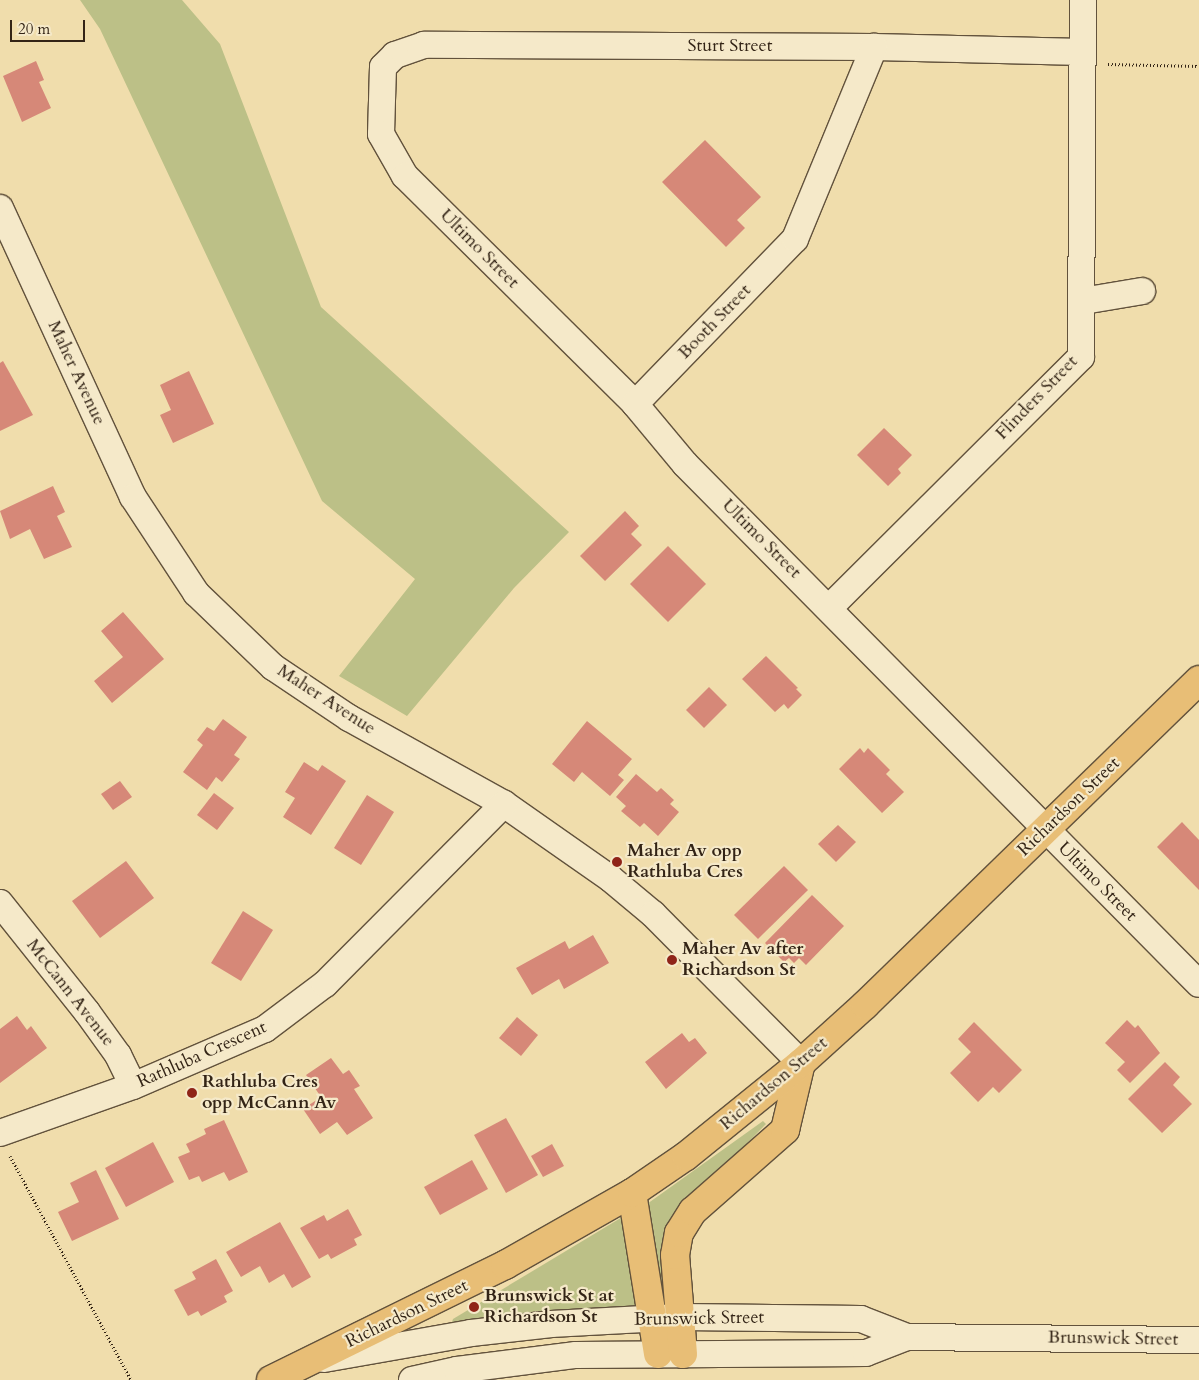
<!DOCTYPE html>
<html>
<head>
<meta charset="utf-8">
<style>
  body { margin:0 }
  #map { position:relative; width:1199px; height:1380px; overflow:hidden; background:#f0ddac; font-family:Cardo,serif }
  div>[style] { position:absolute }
  .green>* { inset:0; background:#bcc087 }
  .building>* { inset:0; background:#d68878 }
  .path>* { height:3px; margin-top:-1.5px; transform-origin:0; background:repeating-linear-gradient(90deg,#332416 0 1px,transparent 0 3.5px) }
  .roads { filter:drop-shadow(1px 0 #62523c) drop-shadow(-1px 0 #62523c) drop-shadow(0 1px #62523c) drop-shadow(0 -1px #62523c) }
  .minor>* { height:26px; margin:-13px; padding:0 13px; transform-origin:13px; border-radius:13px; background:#f5e9c9 }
  .major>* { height:28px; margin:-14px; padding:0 14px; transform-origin:14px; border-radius:14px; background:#e8be76 }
  .dots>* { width:14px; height:14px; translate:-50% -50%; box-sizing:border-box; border:2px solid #f5e9c9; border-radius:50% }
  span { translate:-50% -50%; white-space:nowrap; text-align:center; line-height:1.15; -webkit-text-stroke:4.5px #f5e9c9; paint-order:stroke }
  .street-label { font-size:18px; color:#332416 }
  .poi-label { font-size:18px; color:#332416; font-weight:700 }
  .left { translate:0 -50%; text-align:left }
  .scale { position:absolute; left:10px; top:20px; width:75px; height:22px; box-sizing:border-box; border:2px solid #332416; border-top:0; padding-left:6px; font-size:15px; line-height:18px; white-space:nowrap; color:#332416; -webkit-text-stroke:4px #f5e9c9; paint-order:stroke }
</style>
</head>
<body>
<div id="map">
  <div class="green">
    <div style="clip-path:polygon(80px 0,182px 0,220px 44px,321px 307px,569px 532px,514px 588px,407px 716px,339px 676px,415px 579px,322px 501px,100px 29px)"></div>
    <div style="clip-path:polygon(763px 1121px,766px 1124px,684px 1208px,664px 1295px,659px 1295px,647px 1204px)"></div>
    <div style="clip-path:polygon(624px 1216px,637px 1308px,451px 1325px,453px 1319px)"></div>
  </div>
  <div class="building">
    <div style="clip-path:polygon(36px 61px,44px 80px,39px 82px,51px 108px,22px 122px,3px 76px)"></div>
    <div style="clip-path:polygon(705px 140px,761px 197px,737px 220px,745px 228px,726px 247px,662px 182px)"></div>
    <div style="clip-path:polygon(3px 361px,33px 415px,0 431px,0 363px)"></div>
    <div style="clip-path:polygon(189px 371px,214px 424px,173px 443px,160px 415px,171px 410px,160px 385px)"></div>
    <div style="clip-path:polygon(884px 428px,912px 455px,898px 469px,901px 473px,888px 486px,857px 455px)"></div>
    <div style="clip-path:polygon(53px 486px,65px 512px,57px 516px,72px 547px,44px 559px,30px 529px,10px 539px,0 511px)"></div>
    <div style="clip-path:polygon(625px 511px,639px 526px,631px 534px,642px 545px,605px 581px,580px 556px)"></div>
    <div style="clip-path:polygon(668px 546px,706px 584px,668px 622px,630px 584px)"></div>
    <div style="clip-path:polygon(123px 612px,164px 659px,112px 703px,94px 681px,123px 657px,101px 631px)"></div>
    <div style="clip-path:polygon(766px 656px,798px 688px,796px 689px,802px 695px,788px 709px,784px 704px,775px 712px,742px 679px)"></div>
    <div style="clip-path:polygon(709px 687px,727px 705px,704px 728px,686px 710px)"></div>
    <div style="clip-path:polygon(223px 719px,247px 737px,234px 755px,240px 759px,222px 782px,216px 777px,207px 790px,183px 772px,203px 745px,197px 740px,207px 727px,214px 731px)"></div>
    <div style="clip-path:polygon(587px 721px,632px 759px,618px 775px,624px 780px,610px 796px,582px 772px,574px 782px,552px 764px)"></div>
    <div style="clip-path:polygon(860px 748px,864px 753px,868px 748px,890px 770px,886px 774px,904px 792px,882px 813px,839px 769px)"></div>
    <div style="clip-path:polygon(304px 762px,318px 771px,322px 765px,346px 781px,311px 835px,283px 817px,295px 798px,285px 792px)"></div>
    <div style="clip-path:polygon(636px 774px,657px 792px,661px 788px,674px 800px,670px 804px,679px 812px,658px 836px,644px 823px,640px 827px,621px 811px,626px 806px,616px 797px)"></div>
    <div style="clip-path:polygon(120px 781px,132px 797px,113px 810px,101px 794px)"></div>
    <div style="clip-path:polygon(214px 793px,234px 808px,217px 830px,197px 815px)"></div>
    <div style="clip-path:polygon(367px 795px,394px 812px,361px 865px,334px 848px)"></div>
    <div style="clip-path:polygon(1182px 822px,1199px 840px,1199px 890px,1157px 847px)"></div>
    <div style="clip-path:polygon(838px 825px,856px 842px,836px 862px,818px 844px)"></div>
    <div style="clip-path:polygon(126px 861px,154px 898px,100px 938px,72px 901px)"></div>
    <div style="clip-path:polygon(784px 866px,808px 890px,758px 939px,734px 915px)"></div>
    <div style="clip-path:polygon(812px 895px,844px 926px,806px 965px,799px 958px,794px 963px,789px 958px,784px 962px,765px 943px)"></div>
    <div style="clip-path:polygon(243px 911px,273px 930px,241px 981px,211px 963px)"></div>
    <div style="clip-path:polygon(593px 935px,609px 963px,564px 989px,559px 979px,532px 995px,516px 968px,565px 941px,569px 949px)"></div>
    <div style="clip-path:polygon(17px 1016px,27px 1030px,31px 1026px,47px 1048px,0 1083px,0 1029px)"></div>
    <div style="clip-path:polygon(517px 1017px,538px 1035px,521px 1056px,499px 1038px)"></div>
    <div style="clip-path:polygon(1127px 1020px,1135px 1028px,1138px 1025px,1160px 1053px,1130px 1083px,1117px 1070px,1125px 1062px,1105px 1043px)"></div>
    <div style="clip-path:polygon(974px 1022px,1022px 1070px,999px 1093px,993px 1087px,978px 1102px,950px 1073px,971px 1052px,958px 1039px)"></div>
    <div style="clip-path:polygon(682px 1033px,689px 1042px,695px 1038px,707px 1053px,666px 1089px,645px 1062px)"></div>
    <div style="clip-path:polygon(331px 1058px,343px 1074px,349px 1070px,360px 1086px,354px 1089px,373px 1118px,347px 1135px,337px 1122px,320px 1134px,303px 1109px,321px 1097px,306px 1075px)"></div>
    <div style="clip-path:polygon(1165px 1062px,1180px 1077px,1173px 1085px,1192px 1104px,1162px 1133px,1128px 1099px)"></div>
    <div style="clip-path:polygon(506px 1118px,538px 1175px,506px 1193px,474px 1135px)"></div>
    <div style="clip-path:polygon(224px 1120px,248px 1172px,229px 1181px,224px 1172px,202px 1182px,199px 1176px,189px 1180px,178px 1157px,190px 1152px,186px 1144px,206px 1134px,204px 1129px)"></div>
    <div style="clip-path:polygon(153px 1142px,174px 1182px,126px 1207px,105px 1168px)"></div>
    <div style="clip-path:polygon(552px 1144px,564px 1166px,543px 1177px,531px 1156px)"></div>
    <div style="clip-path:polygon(472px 1160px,488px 1189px,440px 1215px,424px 1187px)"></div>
    <div style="clip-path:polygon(96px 1170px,119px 1219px,72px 1241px,58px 1212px,79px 1202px,70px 1183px)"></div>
    <div style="clip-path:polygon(348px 1209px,362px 1235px,354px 1239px,357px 1245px,331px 1259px,328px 1254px,319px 1259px,300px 1228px,324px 1215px,327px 1221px)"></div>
    <div style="clip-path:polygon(280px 1222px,311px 1277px,292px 1288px,284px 1274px,269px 1283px,260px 1266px,241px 1277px,226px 1252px)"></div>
    <div style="clip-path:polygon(216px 1259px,233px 1291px,224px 1296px,227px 1302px,201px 1316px,198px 1311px,188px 1316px,174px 1290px,196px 1279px,192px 1272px)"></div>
  </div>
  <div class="path">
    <div style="left:1108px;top:64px;width:91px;rotate:1.3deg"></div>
    <div style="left:10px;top:1156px;width:255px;rotate:61.6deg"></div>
  </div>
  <div class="roads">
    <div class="minor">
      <div style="left:1083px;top:52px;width:209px;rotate:-178.6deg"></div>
      <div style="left:874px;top:47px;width:450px;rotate:-179.7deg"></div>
      <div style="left:424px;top:45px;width:31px;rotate:161deg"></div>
      <div style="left:395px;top:55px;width:17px;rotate:135deg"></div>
      <div style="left:383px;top:67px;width:67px;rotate:91.7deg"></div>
      <div style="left:381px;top:134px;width:48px;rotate:60.3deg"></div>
      <div style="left:405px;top:176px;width:324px;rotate:44.7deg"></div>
      <div style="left:635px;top:404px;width:78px;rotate:50.2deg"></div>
      <div style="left:685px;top:464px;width:731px;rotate:45.33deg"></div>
      <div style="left:0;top:208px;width:318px;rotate:65.3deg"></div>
      <div style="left:133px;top:497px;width:115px;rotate:56.7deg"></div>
      <div style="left:196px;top:593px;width:107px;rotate:43.9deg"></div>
      <div style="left:273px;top:667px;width:92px;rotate:33.9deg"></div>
      <div style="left:349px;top:718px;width:177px;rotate:29deg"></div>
      <div style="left:504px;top:804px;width:131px;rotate:35deg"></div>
      <div style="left:611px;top:879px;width:55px;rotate:39.8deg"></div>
      <div style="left:653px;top:914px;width:210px;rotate:45.2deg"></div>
      <div style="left:1083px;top:301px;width:60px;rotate:-9.6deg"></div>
      <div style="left:635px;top:404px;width:230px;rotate:-45.9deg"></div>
      <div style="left:795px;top:239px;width:208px;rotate:-67.6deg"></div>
      <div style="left:829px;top:608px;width:356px;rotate:-44.9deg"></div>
      <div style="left:1081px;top:357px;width:357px;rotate:-89.7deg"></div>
      <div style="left:0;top:903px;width:139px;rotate:51.4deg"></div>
      <div style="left:87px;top:1012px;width:53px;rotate:54.2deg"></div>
      <div style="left:118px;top:1055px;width:34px;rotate:64deg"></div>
      <div style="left:0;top:1133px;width:141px;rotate:-19.5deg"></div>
      <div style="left:133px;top:1086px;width:144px;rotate:-23.4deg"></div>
      <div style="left:265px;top:1029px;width:75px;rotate:-36.9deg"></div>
      <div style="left:325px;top:984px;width:254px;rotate:-45.2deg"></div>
      <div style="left:324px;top:1359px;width:149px;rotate:-10deg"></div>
      <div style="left:471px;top:1333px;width:81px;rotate:-6.4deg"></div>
      <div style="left:551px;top:1324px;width:130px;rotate:-3.1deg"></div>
      <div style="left:681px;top:1317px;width:180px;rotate:0.6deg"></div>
      <div style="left:861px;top:1319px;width:49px;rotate:21.4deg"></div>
      <div style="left:907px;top:1337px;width:292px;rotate:0.6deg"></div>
      <div style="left:412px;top:1380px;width:46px;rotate:-12.5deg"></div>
      <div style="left:457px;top:1370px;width:120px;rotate:-7.2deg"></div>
      <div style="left:576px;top:1355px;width:290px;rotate:-0.4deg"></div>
      <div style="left:866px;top:1353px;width:44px;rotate:-21.3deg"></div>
    </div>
    <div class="major">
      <div style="left:632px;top:1193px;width:163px;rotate:80.8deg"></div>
      <div style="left:683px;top:1354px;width:99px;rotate:-94.6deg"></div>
      <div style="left:675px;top:1255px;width:22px;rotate:-80deg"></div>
      <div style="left:679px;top:1233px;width:26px;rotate:-58deg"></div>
      <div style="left:693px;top:1211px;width:123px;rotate:-41.4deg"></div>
      <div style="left:785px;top:1130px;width:69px;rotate:-76.6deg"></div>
      <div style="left:271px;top:1380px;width:261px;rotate:-26.2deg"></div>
      <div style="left:505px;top:1265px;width:146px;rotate:-29.6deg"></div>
      <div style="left:632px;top:1193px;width:65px;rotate:-34.4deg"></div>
      <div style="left:686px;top:1156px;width:148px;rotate:-39deg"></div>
      <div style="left:801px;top:1063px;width:86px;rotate:-42.2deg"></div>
      <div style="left:865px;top:1005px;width:466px;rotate:-44.2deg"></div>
    </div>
  </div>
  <div class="dots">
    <div style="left:617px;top:862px;background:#8f2418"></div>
    <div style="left:672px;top:960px;background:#8f2418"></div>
    <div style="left:192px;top:1093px;background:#8f2418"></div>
    <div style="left:474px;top:1307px;background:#8f2418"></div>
  </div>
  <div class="street-label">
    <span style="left:730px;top:46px">Sturt Street</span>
    <span style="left:479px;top:249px;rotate:45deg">Ultimo Street</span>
    <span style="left:715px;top:322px;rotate:-46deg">Booth Street</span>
    <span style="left:76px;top:373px;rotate:65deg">Maher Avenue</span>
    <span style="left:1037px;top:398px;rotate:-46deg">Flinders Street</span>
    <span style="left:761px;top:539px;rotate:45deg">Ultimo Street</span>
    <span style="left:326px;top:700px;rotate:33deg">Maher Avenue</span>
    <span style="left:1069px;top:807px;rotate:-44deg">Richardson Street</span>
    <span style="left:1097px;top:882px;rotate:45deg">Ultimo Street</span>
    <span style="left:70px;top:993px;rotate:52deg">McCann Avenue</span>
    <span style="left:202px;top:1055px;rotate:-24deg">Rathluba Crescent</span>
    <span style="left:774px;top:1084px;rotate:-40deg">Richardson Street</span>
    <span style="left:407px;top:1314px;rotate:-26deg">Richardson Street</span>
    <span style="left:699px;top:1319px;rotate:-1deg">Brunswick Street</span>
    <span style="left:1113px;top:1339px;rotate:1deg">Brunswick Street</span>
  </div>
  <div class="poi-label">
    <span class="left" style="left:627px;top:862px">Maher Av opp<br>Rathluba Cres</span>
    <span class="left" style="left:682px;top:960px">Maher Av after<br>Richardson St</span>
    <span class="left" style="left:202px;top:1093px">Rathluba Cres<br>opp McCann Av</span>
    <span class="left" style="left:484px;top:1307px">Brunswick St at<br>Richardson St</span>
  </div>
  <div class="scale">20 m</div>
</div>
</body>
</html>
